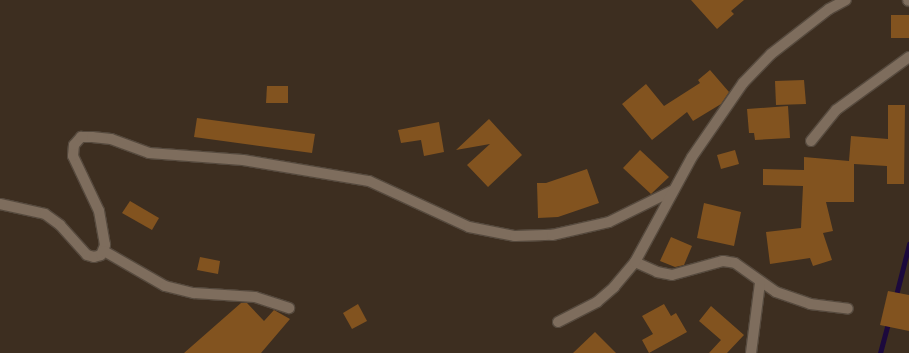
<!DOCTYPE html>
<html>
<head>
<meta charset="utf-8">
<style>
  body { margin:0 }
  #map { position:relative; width:909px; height:353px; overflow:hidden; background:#3d2e20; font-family:"Fira Sans",sans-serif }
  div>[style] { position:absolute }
  .stream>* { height:5px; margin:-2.5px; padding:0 2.5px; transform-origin:2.5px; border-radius:2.5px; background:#1c093d }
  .building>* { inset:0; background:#82531f }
  .roads { filter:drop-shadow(1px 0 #564a3e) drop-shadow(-1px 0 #564a3e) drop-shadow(0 1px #564a3e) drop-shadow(0 -1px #564a3e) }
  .minor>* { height:10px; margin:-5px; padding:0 5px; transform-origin:5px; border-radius:5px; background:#7e6d5d }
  span { translate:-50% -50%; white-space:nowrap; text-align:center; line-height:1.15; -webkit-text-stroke:3.5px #322417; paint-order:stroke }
</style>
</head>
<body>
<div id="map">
  <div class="stream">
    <div style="left:895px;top:299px;width:57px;rotate:-75.7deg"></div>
    <div style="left:880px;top:353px;width:34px;rotate:-75deg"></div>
  </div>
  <div class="building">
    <div style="clip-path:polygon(691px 0,744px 0,731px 11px,734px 14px,717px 29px)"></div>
    <div style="clip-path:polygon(891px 15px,909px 15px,909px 38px,891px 38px)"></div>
    <div style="clip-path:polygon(710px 70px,729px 92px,721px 104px,693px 121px,687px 112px,652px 140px,622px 104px,646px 84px,664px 106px,700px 83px,698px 80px)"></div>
    <div style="clip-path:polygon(804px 80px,806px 104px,776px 105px,775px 81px)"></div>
    <div style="clip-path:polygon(267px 86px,288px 86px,288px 103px,266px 103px)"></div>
    <div style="clip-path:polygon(888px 105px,905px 105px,904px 184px,887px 184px,887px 166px,854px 164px,854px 202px,826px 202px,833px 231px,823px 233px,832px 260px,813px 266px,810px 258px,770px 264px,766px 232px,801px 228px,803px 186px,763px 185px,763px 169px,804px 170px,804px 157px,849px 161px,851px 136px,888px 139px)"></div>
    <div style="clip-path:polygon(788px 106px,790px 138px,755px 140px,754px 133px,749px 133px,747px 109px)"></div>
    <div style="clip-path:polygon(197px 118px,315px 134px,312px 153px,194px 137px)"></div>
    <div style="clip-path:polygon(489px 119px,522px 155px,488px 187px,467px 165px,490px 144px,456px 150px)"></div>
    <div style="clip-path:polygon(439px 122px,444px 152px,424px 156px,421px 140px,401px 143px,398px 130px)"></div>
    <div style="clip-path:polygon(640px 150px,669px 177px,651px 194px,623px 168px)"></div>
    <div style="clip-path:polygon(735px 150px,739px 164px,721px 169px,717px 155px)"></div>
    <div style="clip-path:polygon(587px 169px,599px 203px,558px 217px,538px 218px,537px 183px,546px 183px)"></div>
    <div style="clip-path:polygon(130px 201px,159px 218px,152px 230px,122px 213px)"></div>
    <div style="clip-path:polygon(704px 203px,741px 212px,734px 246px,697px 238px)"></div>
    <div style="clip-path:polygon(671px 237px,692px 246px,684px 265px,675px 267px,660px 261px)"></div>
    <div style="clip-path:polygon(200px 257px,220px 261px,218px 274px,197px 270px)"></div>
    <div style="clip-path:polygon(888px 291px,909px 295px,909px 331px,880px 325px)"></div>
    <div style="clip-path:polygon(241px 303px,247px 303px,264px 321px,274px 310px,290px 319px,261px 353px,184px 353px)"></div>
    <div style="clip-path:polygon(358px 304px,367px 321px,352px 329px,343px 313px)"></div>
    <div style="clip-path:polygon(664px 304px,671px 316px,676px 313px,687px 332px,649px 353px,642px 340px,653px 334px,642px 316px)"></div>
    <div style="clip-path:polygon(711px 306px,744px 335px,727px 353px,709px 353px,721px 340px,699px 321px)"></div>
    <div style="clip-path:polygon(595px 332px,616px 353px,573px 353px)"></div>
  </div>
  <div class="roads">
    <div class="minor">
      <div style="left:908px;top:0;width:1px;rotate:45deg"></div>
      <div style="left:811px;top:141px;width:40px;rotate:-51deg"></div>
      <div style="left:836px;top:110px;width:90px;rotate:-36deg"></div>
      <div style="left:0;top:204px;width:46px;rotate:12.5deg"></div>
      <div style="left:45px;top:214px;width:19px;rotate:36deg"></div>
      <div style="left:60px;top:225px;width:40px;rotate:48deg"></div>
      <div style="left:87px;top:255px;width:7px;rotate:16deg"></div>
      <div style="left:94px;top:257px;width:7px;rotate:-16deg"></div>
      <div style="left:101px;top:255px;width:11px;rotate:-68deg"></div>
      <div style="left:105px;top:245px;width:35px;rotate:-100deg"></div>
      <div style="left:99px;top:211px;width:61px;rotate:-115.3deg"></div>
      <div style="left:73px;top:156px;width:11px;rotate:-85deg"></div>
      <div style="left:74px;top:145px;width:11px;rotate:-49deg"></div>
      <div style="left:81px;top:137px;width:11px"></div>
      <div style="left:92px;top:137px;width:19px;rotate:6deg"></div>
      <div style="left:111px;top:139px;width:40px;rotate:20.2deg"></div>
      <div style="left:149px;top:153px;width:94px;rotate:4.3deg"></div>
      <div style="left:243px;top:160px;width:128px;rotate:9.5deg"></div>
      <div style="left:369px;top:181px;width:110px;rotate:24.7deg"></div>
      <div style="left:469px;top:227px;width:47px;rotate:11.1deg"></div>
      <div style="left:515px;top:236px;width:37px;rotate:-2deg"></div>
      <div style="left:552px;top:235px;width:58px;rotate:-12.8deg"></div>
      <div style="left:609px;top:222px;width:70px;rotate:-26.2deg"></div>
      <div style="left:104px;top:251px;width:70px;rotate:29.8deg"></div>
      <div style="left:165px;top:286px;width:30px;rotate:14deg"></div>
      <div style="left:194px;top:293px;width:61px;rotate:3.8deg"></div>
      <div style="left:255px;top:297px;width:36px;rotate:18deg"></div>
      <div style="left:635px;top:262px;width:24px;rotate:24deg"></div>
      <div style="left:657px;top:272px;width:15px;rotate:11deg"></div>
      <div style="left:672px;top:275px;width:53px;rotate:-15.4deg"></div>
      <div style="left:723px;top:261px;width:12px;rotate:9deg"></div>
      <div style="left:735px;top:263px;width:50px;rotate:35.3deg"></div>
      <div style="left:776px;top:292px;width:36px;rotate:19deg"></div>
      <div style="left:810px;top:304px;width:38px;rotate:7deg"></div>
      <div style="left:558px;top:322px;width:44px;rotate:-27.1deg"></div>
      <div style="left:597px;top:302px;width:23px;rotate:-41deg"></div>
      <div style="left:614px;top:287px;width:33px;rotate:-50deg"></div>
      <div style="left:635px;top:262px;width:119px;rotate:-61.5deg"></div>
      <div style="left:692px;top:157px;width:90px;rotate:-55.4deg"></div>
      <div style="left:743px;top:83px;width:40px;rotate:-46deg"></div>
      <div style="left:771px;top:54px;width:73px;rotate:-37.8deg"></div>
      <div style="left:829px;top:9px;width:19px;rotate:-28deg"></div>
      <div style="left:751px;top:353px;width:71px;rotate:-82.7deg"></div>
    </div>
  </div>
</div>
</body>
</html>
